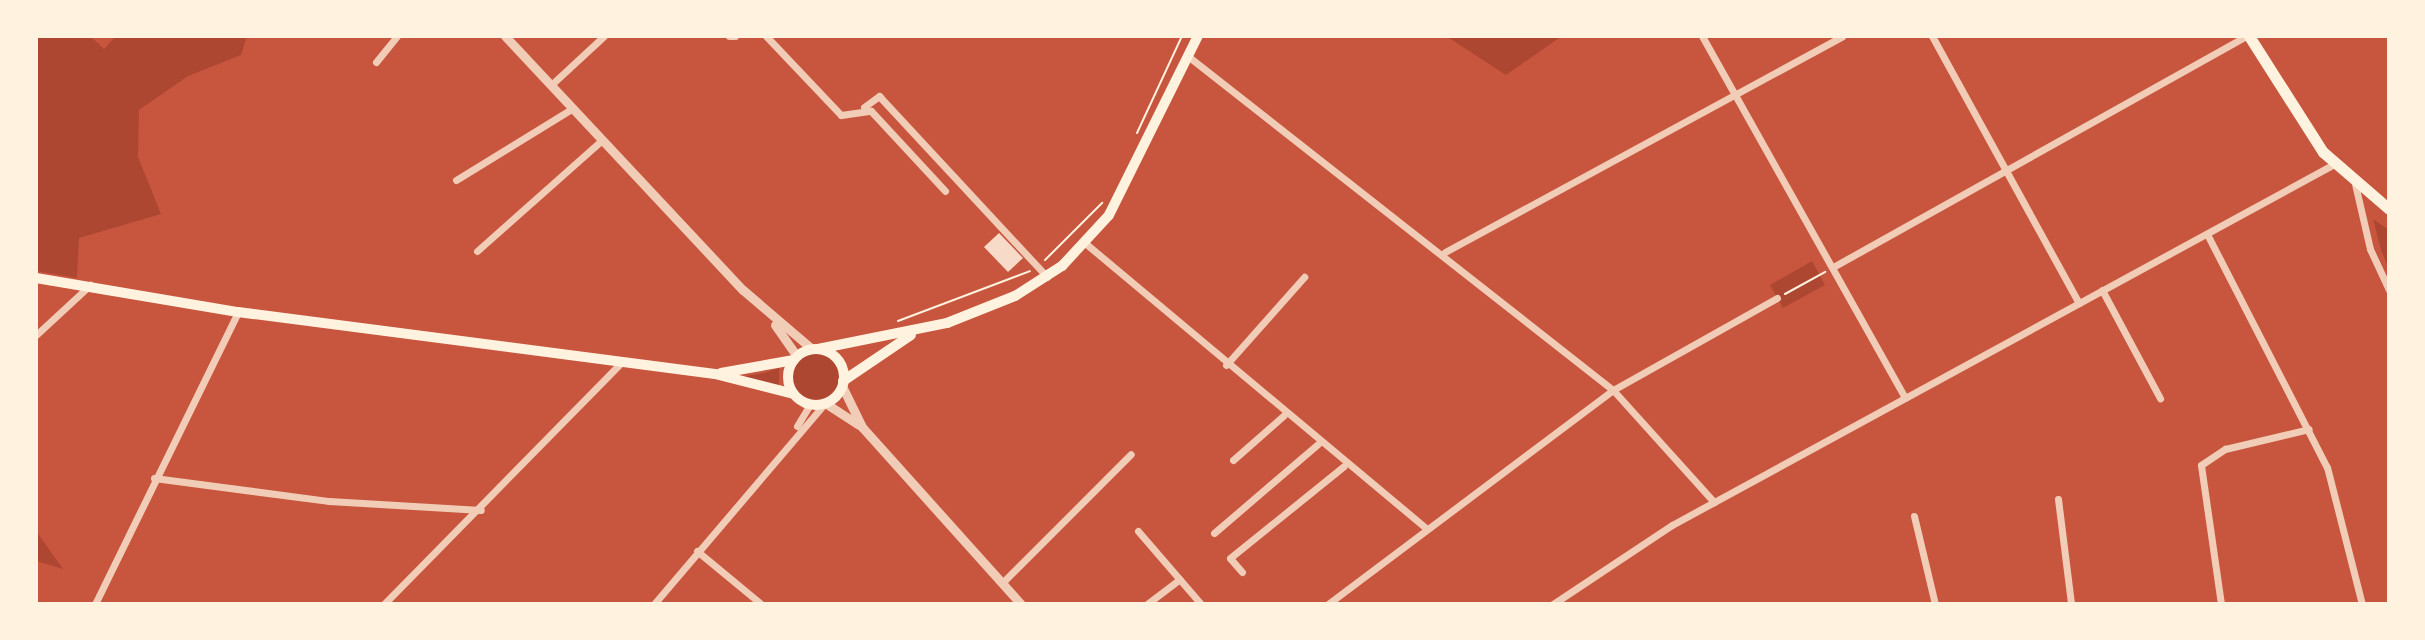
<!DOCTYPE html>
<html>
<head>
<meta charset="utf-8">
<style>
  body { margin:0 }
  #map { position:relative; width:2425px; height:640px; overflow:hidden; background:#c8553d; font-family:Manrope,sans-serif }
  div>[style] { position:absolute }
  .green>* { inset:0; background:#ae4732 }
  .round { border-radius:50% }
  .building>* { inset:0; background:#f7dbc8 }
  .path>* { height:2px; margin:-1px; padding:0 1px; transform-origin:1px; border-radius:1px; background:#fff3e0 }
  .minor>* { height:7px; margin:-3.5px; padding:0 3.5px; transform-origin:3.5px; border-radius:3.5px; background:#f1ccb7 }
  .tertiary>* { height:9px; margin:-4.5px; padding:0 4.5px; transform-origin:4.5px; border-radius:4.5px; background:#f1ccb7 }
  .secondary>* { height:10px; margin:-5px; padding:0 5px; transform-origin:5px; border-radius:5px; background:#fff3e0 }
  .secondary>.ring { margin:-5px; padding:0; box-sizing:content-box; background:none; border:10px solid #fff3e0; border-radius:50% }
  .primary>* { height:11px; margin:-5.5px; padding:0 5.5px; transform-origin:5.5px; border-radius:5.5px; background:#fff3e0 }
  span { translate:-50% -50%; white-space:nowrap; text-align:center; line-height:1.15; -webkit-text-stroke:8px #fff3e0; paint-order:stroke }
  .frame { position:absolute; inset:0; border:38px solid #fff3e0; pointer-events:none }
</style>
</head>
<body>
<div id="map">
  <div class="green">
    <div style="clip-path:polygon(36px 36px,90px 36px,104px 49px,116px 36px,247px 36px,241px 55px,188px 76px,139px 110px,138px 157px,161px 214px,79px 238px,77px 278px,36px 271px)"></div>
    <div style="clip-path:polygon(1446px 36px,1562px 36px,1506px 75px)"></div>
    <div style="clip-path:polygon(2373px 219px,2389px 230px,2389px 269px,2381px 250px)"></div>
    <div style="clip-path:polygon(1812px 261px,1825px 285px,1783px 308px,1770px 285px)"></div>
    <div class="round" style="left:793px;top:354px;width:46px;height:46px"></div>
    <div style="clip-path:polygon(779px 368px,779px 388px,741px 377px,764px 373px)"></div>
    <div style="clip-path:polygon(36px 531px,63px 569px,36px 561px)"></div>
  </div>
  <div class="building">
    <div style="clip-path:polygon(999px 233px,1023px 258px,1008px 272px,984px 247px)"></div>
  </div>
  <div class="path">
    <div style="left:1137px;top:133px;width:107px;rotate:-65.1deg"></div>
    <div style="left:1045px;top:260px;width:81px;rotate:-45deg"></div>
    <div style="left:1785px;top:294px;width:46px;rotate:-28.8deg"></div>
    <div style="left:898px;top:321px;width:141px;rotate:-20.7deg"></div>
  </div>
  <div class="minor">
    <div style="left:729px;top:36px;width:6px"></div>
    <div style="left:766px;top:36px;width:109px;rotate:46.5deg"></div>
    <div style="left:841px;top:115px;width:30px;rotate:-8deg"></div>
    <div style="left:871px;top:111px;width:109px;rotate:47.2deg"></div>
    <div style="left:1702px;top:36px;width:415px;rotate:60.7deg"></div>
    <div style="left:1932px;top:36px;width:305px;rotate:61.2deg"></div>
    <div style="left:1189px;top:57px;width:539px;rotate:38.15deg"></div>
    <div style="left:1613px;top:390px;width:151px;rotate:48deg"></div>
    <div style="left:376px;top:62px;width:33px;rotate:-51deg"></div>
    <div style="left:551px;top:85px;width:72px;rotate:-42.8deg"></div>
    <div style="left:864px;top:107px;width:19px;rotate:-36deg"></div>
    <div style="left:879px;top:96px;width:247px;rotate:47.1deg"></div>
    <div style="left:456px;top:180px;width:137px;rotate:-31.6deg"></div>
    <div style="left:2355px;top:184px;width:67px;rotate:77deg"></div>
    <div style="left:2370px;top:249px;width:45px;rotate:65.1deg"></div>
    <div style="left:2207px;top:234px;width:262px;rotate:62.8deg"></div>
    <div style="left:2327px;top:467px;width:141px;rotate:75.7deg"></div>
    <div style="left:1085px;top:243px;width:446px;rotate:39.9deg"></div>
    <div style="left:477px;top:251px;width:167px;rotate:-41.6deg"></div>
    <div style="left:1445px;top:252px;width:452px;rotate:-28.5deg"></div>
    <div style="left:1833px;top:267px;width:474px;rotate:-29.2deg"></div>
    <div style="left:2102px;top:290px;width:123px;rotate:61.8deg"></div>
    <div style="left:36px;top:335px;width:74px;rotate:-42.8deg"></div>
    <div style="left:1226px;top:365px;width:118px;rotate:-48.4deg"></div>
    <div style="left:797px;top:426px;width:26px;rotate:-59deg"></div>
    <div style="left:1233px;top:460px;width:68px;rotate:-41.4deg"></div>
    <div style="left:154px;top:478px;width:177px;rotate:7.5deg"></div>
    <div style="left:329px;top:501px;width:152px;rotate:3.4deg"></div>
    <div style="left:2058px;top:499px;width:106px;rotate:82.9deg"></div>
    <div style="left:1914px;top:516px;width:90px;rotate:76.6deg"></div>
    <div style="left:1138px;top:531px;width:96px;rotate:49.2deg"></div>
    <div style="left:1214px;top:533px;width:137px;rotate:-40.6deg"></div>
    <div style="left:697px;top:551px;width:83px;rotate:39.6deg"></div>
    <div style="left:1242px;top:572px;width:18px;rotate:-131deg"></div>
    <div style="left:1230px;top:558px;width:146px;rotate:-38.9deg"></div>
    <div style="left:1002px;top:583px;width:182px;rotate:-45deg"></div>
    <div style="left:95px;top:604px;width:325px;rotate:-63.9deg"></div>
    <div style="left:384px;top:604px;width:341px;rotate:-45.5deg"></div>
    <div style="left:654px;top:604px;width:264px;rotate:-49.6deg"></div>
    <div style="left:1147px;top:604px;width:41px;rotate:-37.1deg"></div>
    <div style="left:1328px;top:604px;width:356px;rotate:-36.9deg"></div>
    <div style="left:1613px;top:390px;width:188px;rotate:-29.3deg"></div>
    <div style="left:1553px;top:604px;width:143px;rotate:-33.6deg"></div>
    <div style="left:1672px;top:525px;width:754px;rotate:-28.6deg"></div>
    <div style="left:2221px;top:604px;width:140px;rotate:-98.2deg"></div>
    <div style="left:2201px;top:465px;width:29px;rotate:-34deg"></div>
    <div style="left:2225px;top:449px;width:86px;rotate:-13.4deg"></div>
  </div>
  <div class="tertiary">
    <div style="left:505px;top:36px;width:348px;rotate:46.9deg"></div>
    <div style="left:743px;top:290px;width:91px;rotate:40.5deg"></div>
    <div style="left:775px;top:325px;width:38px;rotate:55deg"></div>
    <div style="left:842px;top:386px;width:46px;rotate:64deg"></div>
    <div style="left:862px;top:427px;width:238px;rotate:48.1deg"></div>
    <div style="left:825px;top:403px;width:40px;rotate:32.9deg"></div>
  </div>
  <div class="secondary">
    <div style="left:36px;top:278px;width:205px;rotate:9.6deg"></div>
    <div style="left:238px;top:312px;width:481px;rotate:7.4deg"></div>
    <div style="left:715px;top:374px;width:81px;rotate:14.2deg"></div>
    <div style="left:818px;top:349px;width:132px;rotate:-11.4deg"></div>
    <div style="left:947px;top:323px;width:73px;rotate:-21.7deg"></div>
    <div style="left:1015px;top:296px;width:56px;rotate:-32.6deg"></div>
    <div style="left:1062px;top:266px;width:69px;rotate:-47.3deg"></div>
    <div style="left:1109px;top:215px;width:200px;rotate:-63.6deg"></div>
    <div class="ring" style="left:788px;top:349px;width:46px;height:46px"></div>
    <div style="left:721px;top:373px;width:74px;rotate:-10.1deg"></div>
    <div style="left:843px;top:381px;width:82px;rotate:-34.1deg"></div>
  </div>
  <div class="primary">
    <div style="left:2249px;top:36px;width:138px;rotate:57.5deg"></div>
    <div style="left:2323px;top:152px;width:87px;rotate:40.8deg"></div>
  </div>
  <div class="frame"></div>
</div>
</body>
</html>
